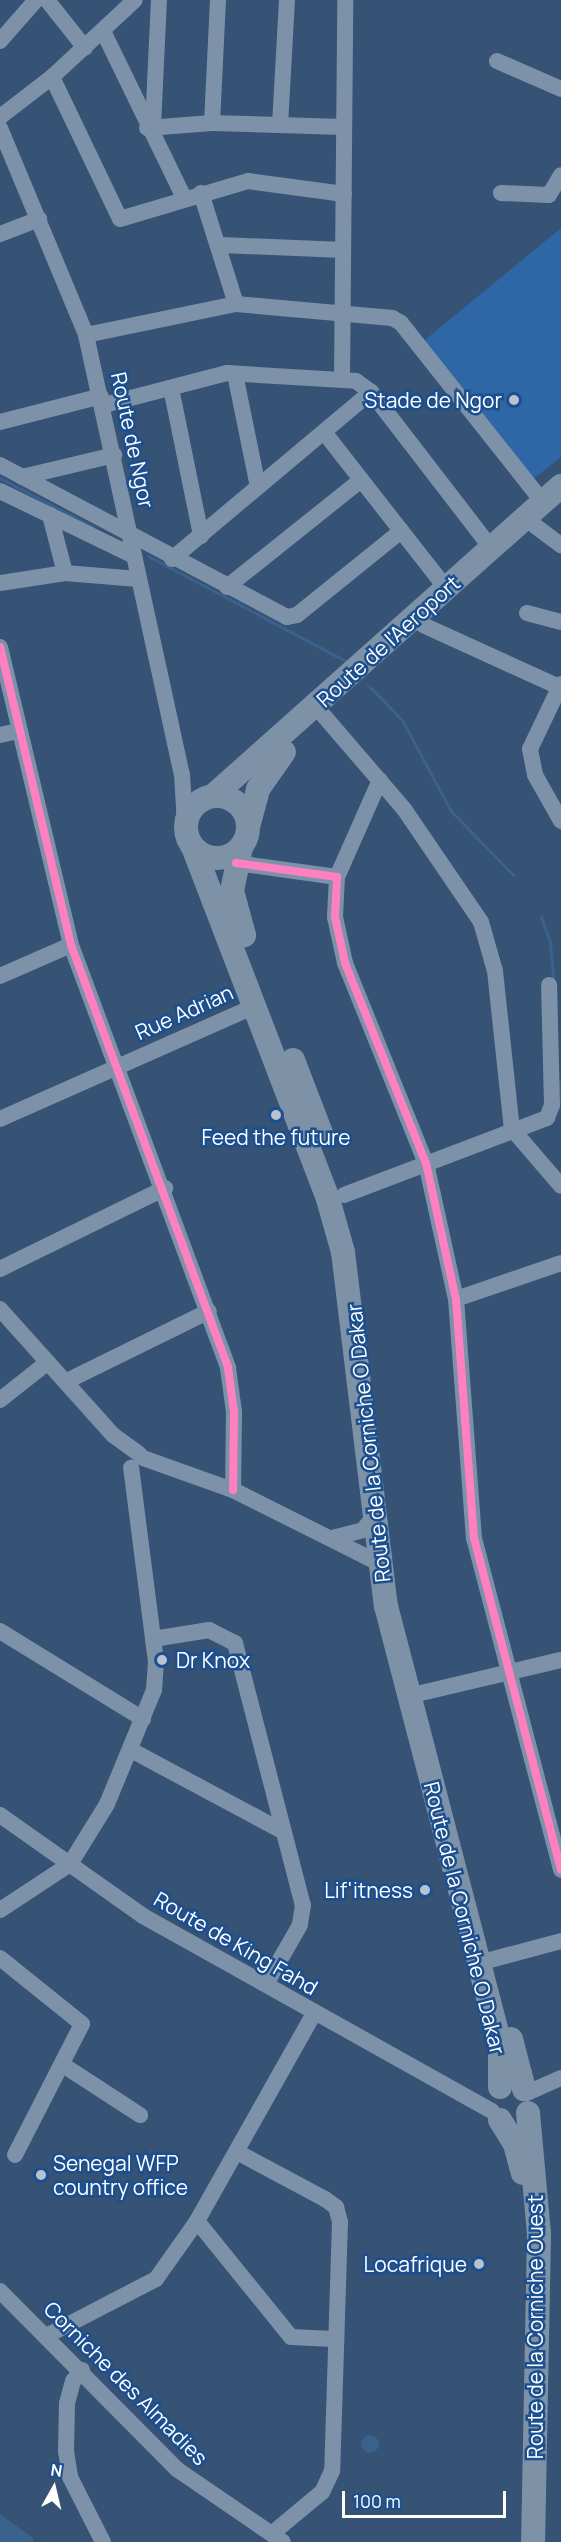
<!DOCTYPE html>
<html>
<head>
<meta charset="utf-8">
<style>
  body { margin:0 }
  #map { position:relative; width:561px; height:2542px; overflow:hidden; background:#365274; font-family:Manrope,sans-serif }
  div>[style] { position:absolute }
  .green>* { inset:0; background:#2f66a5 }
  .water>* { inset:0; background:#3b618d }
  .round { border-radius:50% }
  .stream>* { height:3px; margin:-1.5px; padding:0 1.5px; transform-origin:1.5px; border-radius:1.5px; background:#3b618d }
  .minor>* { height:16px; margin:-8px; padding:0 8px; transform-origin:8px; border-radius:8px; background:#7d92a8 }
  .highway>* { height:24px; margin:-12px; padding:0 12px; transform-origin:12px; border-radius:12px; background:#7e92a7 }
  .highway>.ring { margin:-12px; padding:0; box-sizing:content-box; background:none; border:24px solid #7e92a7; border-radius:50% }
  .cycleway>* { height:8px; margin:-4px; padding:0 4px; transform-origin:4px; border-radius:4px; background:#ff80c0 }
  .dots>* { width:16px; height:16px; translate:-50% -50%; box-sizing:border-box; border:3px solid #1b4f8f; border-radius:50% }
  span { translate:-50% -50%; white-space:nowrap; text-align:center; line-height:1.15; -webkit-text-stroke:5px #1b4f8f; paint-order:stroke }
  .poi-label { font-size:21px; color:#fff }
  .right { translate:-100% -50%; text-align:right }
  .left { translate:0 -50%; text-align:left }
  .street-label { font-size:21px; color:#fff }
  .north { position:absolute; left:24px; top:2458px; width:60px; height:60px; -webkit-text-stroke:4px #1b4f8f; paint-order:stroke; rotate:8deg; font-size:16px; font-weight:700; line-height:24px; text-align:center; color:#fff }
  .north::after { content:''; display:block; margin:auto; width:21px; height:27px; background:#fff; clip-path:polygon(50% 0,100% 100%,50% 72%,0 100%) }
  .scale { position:absolute; left:342px; top:2491px; width:164px; height:27px; box-sizing:border-box; border:3px solid #fff; border-top:0; padding-left:8px; font-size:18px; line-height:21px; white-space:nowrap; color:#fff; -webkit-text-stroke:4px #1b4f8f; paint-order:stroke }
</style>
</head>
<body>
<div id="map">
  <div class="green">
    <div style="clip-path:polygon(561px 228px,561px 457px,532px 480px,421px 343px)"></div>
  </div>
  <div class="water">
    <div class="round" style="left:361px;top:2435px;width:18px;height:18px"></div>
    <div style="clip-path:polygon(0 2514px,33px 2538px,34px 2542px,0 2542px)"></div>
  </div>
  <div class="stream">
    <div style="left:0;top:478px;width:105px;rotate:27.8deg"></div>
    <div style="left:148px;top:556px;width:225px;rotate:28deg"></div>
    <div style="left:370px;top:687px;width:46px;rotate:45.9deg"></div>
    <div style="left:402px;top:720px;width:103px;rotate:61.7deg"></div>
    <div style="left:451px;top:811px;width:89px;rotate:45.9deg"></div>
    <div style="left:541px;top:917px;width:27px;rotate:70deg"></div>
    <div style="left:550px;top:942px;width:38px;rotate:85deg"></div>
    <div style="left:560px;top:1082px;width:22px;rotate:87deg"></div>
  </div>
  <div class="minor">
    <div style="left:47px;top:0;width:61px;rotate:51.6deg"></div>
    <div style="left:103px;top:31px;width:183px;rotate:64.1deg"></div>
    <div style="left:0;top:41px;width:55px;rotate:-48.7deg"></div>
    <div style="left:497px;top:61px;width:70px;rotate:23.6deg"></div>
    <div style="left:52px;top:77px;width:157px;rotate:64.4deg"></div>
    <div style="left:120px;top:219px;width:134px;rotate:-16.5deg"></div>
    <div style="left:248px;top:181px;width:97px;rotate:7.7deg"></div>
    <div style="left:0;top:117px;width:66px;rotate:-37.6deg"></div>
    <div style="left:52px;top:77px;width:113px;rotate:-42.9deg"></div>
    <div style="left:212px;top:123px;width:123px;rotate:-87.2deg"></div>
    <div style="left:280px;top:125px;width:125px;rotate:-86.8deg"></div>
    <div style="left:153px;top:126px;width:126px;rotate:-87.3deg"></div>
    <div style="left:0;top:128px;width:224px;rotate:67.4deg"></div>
    <div style="left:86px;top:335px;width:449px;rotate:77.7deg"></div>
    <div style="left:182px;top:774px;width:51px;rotate:86.6deg"></div>
    <div style="left:147px;top:128px;width:65px;rotate:-4.4deg"></div>
    <div style="left:212px;top:123px;width:132px;rotate:1.7deg"></div>
    <div style="left:201px;top:193px;width:116px;rotate:72.5deg"></div>
    <div style="left:501px;top:193px;width:48px;rotate:2.4deg"></div>
    <div style="left:549px;top:195px;width:23px;rotate:-59deg"></div>
    <div style="left:0;top:234px;width:42px;rotate:-21deg"></div>
    <div style="left:221px;top:245px;width:122px;rotate:2.3deg"></div>
    <div style="left:86px;top:335px;width:153px;rotate:-11.7deg"></div>
    <div style="left:236px;top:304px;width:157px;rotate:5.1deg"></div>
    <div style="left:392px;top:318px;width:10px;rotate:29deg"></div>
    <div style="left:401px;top:323px;width:228px;rotate:51.6deg"></div>
    <div style="left:235px;top:374px;width:115px;rotate:78.5deg"></div>
    <div style="left:342px;top:379px;width:379px;rotate:-89.5deg"></div>
    <div style="left:171px;top:388px;width:151px;rotate:78.5deg"></div>
    <div style="left:104px;top:405px;width:127px;rotate:-14.6deg"></div>
    <div style="left:227px;top:373px;width:129px;rotate:3.5deg"></div>
    <div style="left:356px;top:381px;width:19px;rotate:36deg"></div>
    <div style="left:371px;top:392px;width:197px;rotate:52.4deg"></div>
    <div style="left:0;top:422px;width:104px;rotate:-14.4deg"></div>
    <div style="left:324px;top:432px;width:198px;rotate:52deg"></div>
    <div style="left:0;top:465px;width:325px;rotate:27.9deg"></div>
    <div style="left:287px;top:617px;width:10px;rotate:-11deg"></div>
    <div style="left:297px;top:615px;width:134px;rotate:-38.9deg"></div>
    <div style="left:22px;top:477px;width:95px;rotate:-13.4deg"></div>
    <div style="left:0;top:491px;width:149px;rotate:25.9deg"></div>
    <div style="left:50px;top:515px;width:60px;rotate:75.5deg"></div>
    <div style="left:534px;top:525px;width:34px;rotate:37deg"></div>
    <div style="left:172px;top:559px;width:260px;rotate:-40deg"></div>
    <div style="left:0;top:583px;width:66px;rotate:-8.7deg"></div>
    <div style="left:65px;top:573px;width:73px;rotate:4.7deg"></div>
    <div style="left:227px;top:587px;width:171px;rotate:-38.6deg"></div>
    <div style="left:527px;top:613px;width:35px;rotate:15deg"></div>
    <div style="left:423px;top:625px;width:152px;rotate:24.5deg"></div>
    <div style="left:0;top:647px;width:306px;rotate:76.6deg"></div>
    <div style="left:71px;top:945px;width:451px;rotate:69.6deg"></div>
    <div style="left:228px;top:1368px;width:44px;rotate:82.2deg"></div>
    <div style="left:234px;top:1412px;width:78px;rotate:90.7deg"></div>
    <div style="left:561px;top:684px;width:72px;rotate:115.5deg"></div>
    <div style="left:530px;top:749px;width:26px;rotate:79deg"></div>
    <div style="left:535px;top:775px;width:53px;rotate:60.5deg"></div>
    <div style="left:324px;top:716px;width:123px;rotate:49.3deg"></div>
    <div style="left:404px;top:809px;width:137px;rotate:55.7deg"></div>
    <div style="left:481px;top:922px;width:51px;rotate:74.1deg"></div>
    <div style="left:495px;top:971px;width:159px;rotate:83.9deg"></div>
    <div style="left:512px;top:1129px;width:75px;rotate:49.3deg"></div>
    <div style="left:0;top:735px;width:17px;rotate:-13deg"></div>
    <div style="left:236px;top:863px;width:102px;rotate:7.9deg"></div>
    <div style="left:337px;top:877px;width:40px;rotate:92.9deg"></div>
    <div style="left:335px;top:917px;width:47px;rotate:77.7deg"></div>
    <div style="left:345px;top:963px;width:216px;rotate:68deg"></div>
    <div style="left:426px;top:1163px;width:139px;rotate:77.6deg"></div>
    <div style="left:456px;top:1299px;width:240px;rotate:85.7deg"></div>
    <div style="left:474px;top:1538px;width:343px;rotate:75.3deg"></div>
    <div style="left:337px;top:877px;width:106px;rotate:-66.1deg"></div>
    <div style="left:0;top:976px;width:77px;rotate:-23.6deg"></div>
    <div style="left:0;top:1119px;width:279px;rotate:-23.9deg"></div>
    <div style="left:344px;top:1195px;width:217px;rotate:-20.8deg"></div>
    <div style="left:547px;top:1118px;width:14px;rotate:-69deg"></div>
    <div style="left:552px;top:1105px;width:120px;rotate:-91.4deg"></div>
    <div style="left:0;top:1269px;width:184px;rotate:-26.1deg"></div>
    <div style="left:456px;top:1299px;width:111px;rotate:-18.9deg"></div>
    <div style="left:0;top:1309px;width:169px;rotate:48.1deg"></div>
    <div style="left:113px;top:1435px;width:32px;rotate:36deg"></div>
    <div style="left:67px;top:1381px;width:158px;rotate:-26.2deg"></div>
    <div style="left:0;top:1400px;width:61px;rotate:-38.4deg"></div>
    <div style="left:143px;top:1458px;width:96px;rotate:19.6deg"></div>
    <div style="left:233px;top:1490px;width:163px;rotate:26.6deg"></div>
    <div style="left:332px;top:1538px;width:32px;rotate:-14deg"></div>
    <div style="left:363px;top:1530px;width:14px;rotate:-51deg"></div>
    <div style="left:0;top:1631px;width:168px;rotate:31.6deg"></div>
    <div style="left:153px;top:1639px;width:57px;rotate:-9.1deg"></div>
    <div style="left:209px;top:1630px;width:29px;rotate:27deg"></div>
    <div style="left:235px;top:1643px;width:271px;rotate:75.5deg"></div>
    <div style="left:303px;top:1905px;width:20px;rotate:99deg"></div>
    <div style="left:300px;top:1925px;width:68px;rotate:120deg"></div>
    <div style="left:421px;top:1693px;width:144px;rotate:-13.3deg"></div>
    <div style="left:131px;top:1750px;width:171px;rotate:28.2deg"></div>
    <div style="left:0;top:1815px;width:175px;rotate:35.2deg"></div>
    <div style="left:143px;top:1916px;width:400px;rotate:29.2deg"></div>
    <div style="left:0;top:1910px;width:84px;rotate:-33.3deg"></div>
    <div style="left:70px;top:1864px;width:70px;rotate:-58.3deg"></div>
    <div style="left:107px;top:1804px;width:123px;rotate:-67.6deg"></div>
    <div style="left:154px;top:1690px;width:28px;rotate:-86deg"></div>
    <div style="left:156px;top:1662px;width:196px;rotate:-97.3deg"></div>
    <div style="left:0;top:1958px;width:105px;rotate:38.8deg"></div>
    <div style="left:82px;top:2024px;width:147px;rotate:117.1deg"></div>
    <div style="left:490px;top:1960px;width:73px;rotate:-15deg"></div>
    <div style="left:63px;top:2065px;width:92px;rotate:33deg"></div>
    <div style="left:527px;top:2093px;width:37px;rotate:-24deg"></div>
    <div style="left:237px;top:2152px;width:100px;rotate:28.1deg"></div>
    <div style="left:325px;top:2199px;width:14px;rotate:36deg"></div>
    <div style="left:336px;top:2207px;width:16px;rotate:75deg"></div>
    <div style="left:340px;top:2222px;width:249px;rotate:91.8deg"></div>
    <div style="left:332px;top:2471px;width:23px;rotate:115deg"></div>
    <div style="left:322px;top:2492px;width:62px;rotate:140.2deg"></div>
    <div style="left:197px;top:2221px;width:149px;rotate:51deg"></div>
    <div style="left:291px;top:2337px;width:42px;rotate:2.7deg"></div>
    <div style="left:0;top:2291px;width:252px;rotate:45.2deg"></div>
    <div style="left:178px;top:2470px;width:127px;rotate:34.4deg"></div>
    <div style="left:48px;top:2335px;width:122px;rotate:-27.4deg"></div>
    <div style="left:156px;top:2279px;width:71px;rotate:-54.7deg"></div>
    <div style="left:197px;top:2221px;width:239px;rotate:-60.6deg"></div>
    <div style="left:82px;top:2370px;width:14px;rotate:129deg"></div>
    <div style="left:73px;top:2381px;width:24px;rotate:105deg"></div>
    <div style="left:67px;top:2404px;width:47px;rotate:91.2deg"></div>
    <div style="left:66px;top:2451px;width:26px;rotate:81deg"></div>
    <div style="left:70px;top:2477px;width:73px;rotate:63.1deg"></div>
  </div>
  <div class="highway">
    <div style="left:214px;top:795px;width:465px;rotate:-41.7deg"></div>
    <div class="ring" style="left:186px;top:796px;width:38px;height:38px"></div>
    <div style="left:248px;top:827px;width:39px;rotate:-75deg"></div>
    <div style="left:258px;top:789px;width:45px;rotate:-54.9deg"></div>
    <div style="left:193px;top:847px;width:377px;rotate:69deg"></div>
    <div style="left:328px;top:1199px;width:55px;rotate:74.2deg"></div>
    <div style="left:343px;top:1252px;width:357px;rotate:83.1deg"></div>
    <div style="left:386px;top:1606px;width:452px;rotate:75.4deg"></div>
    <div style="left:500px;top:2043px;width:44px;rotate:90deg"></div>
    <div style="left:241px;top:847px;width:45px;rotate:101.6deg"></div>
    <div style="left:232px;top:891px;width:46px;rotate:74.7deg"></div>
    <div style="left:293px;top:1060px;width:78px;rotate:69deg"></div>
    <div style="left:511px;top:2039px;width:52px;rotate:75.4deg"></div>
    <div style="left:528px;top:2113px;width:121px;rotate:84.8deg"></div>
    <div style="left:539px;top:2234px;width:308px;rotate:91.1deg"></div>
    <div style="left:500px;top:2120px;width:28px;rotate:58deg"></div>
    <div style="left:515px;top:2144px;width:30px;rotate:75deg"></div>
  </div>
  <div class="cycleway">
    <div style="left:0;top:647px;width:306px;rotate:76.6deg"></div>
    <div style="left:71px;top:945px;width:451px;rotate:69.6deg"></div>
    <div style="left:228px;top:1368px;width:44px;rotate:82.2deg"></div>
    <div style="left:234px;top:1412px;width:78px;rotate:90.7deg"></div>
    <div style="left:236px;top:863px;width:102px;rotate:7.9deg"></div>
    <div style="left:337px;top:877px;width:40px;rotate:92.9deg"></div>
    <div style="left:335px;top:917px;width:47px;rotate:77.7deg"></div>
    <div style="left:345px;top:963px;width:216px;rotate:68deg"></div>
    <div style="left:426px;top:1163px;width:139px;rotate:77.6deg"></div>
    <div style="left:456px;top:1299px;width:240px;rotate:85.7deg"></div>
    <div style="left:474px;top:1538px;width:343px;rotate:75.3deg"></div>
  </div>
  <div class="dots">
    <div style="left:514px;top:400px;background:#b9c2ce"></div>
    <div style="left:276px;top:1115px;background:#b9c2ce"></div>
    <div style="left:162px;top:1660px;background:#b9c2ce"></div>
    <div style="left:425px;top:1890px;background:#b9c2ce"></div>
    <div style="left:41px;top:2175px;background:#b9c2ce"></div>
    <div style="left:479px;top:2264px;background:#b9c2ce"></div>
  </div>
  <div class="poi-label">
    <span class="right" style="left:502px;top:400px">Stade de Ngor</span>
    <span style="left:276px;top:1137px">Feed the future</span>
    <span class="left" style="left:176px;top:1660px">Dr Knox</span>
    <span class="right" style="left:413px;top:1890px">Lif'itness</span>
    <span class="left" style="left:53px;top:2175px">Senegal WFP<br>country office</span>
    <span class="right" style="left:467px;top:2264px">Locafrique</span>
  </div>
  <div class="street-label">
    <span style="left:133px;top:440px;rotate:78deg">Route de Ngor</span>
    <span style="left:388px;top:641px;rotate:-42deg">Route de l'Aeroport</span>
    <span style="left:184px;top:1012px;rotate:-24deg">Rue Adrian</span>
    <span style="left:368px;top:1443px;rotate:-96deg">Route de la Corniche O Dakar</span>
    <span style="left:465px;top:1918px;rotate:76deg">Route de la Corniche O Dakar</span>
    <span style="left:236px;top:1943px;rotate:30deg">Route de King Fahd</span>
    <span style="left:535px;top:2327px;rotate:-90deg">Route de la Corniche Ouest</span>
    <span style="left:126px;top:2383px;rotate:45deg">Corniche des Almadies</span>
  </div>
  <div class="north">N</div>
  <div class="scale">100 m</div>
</div>
</body>
</html>
